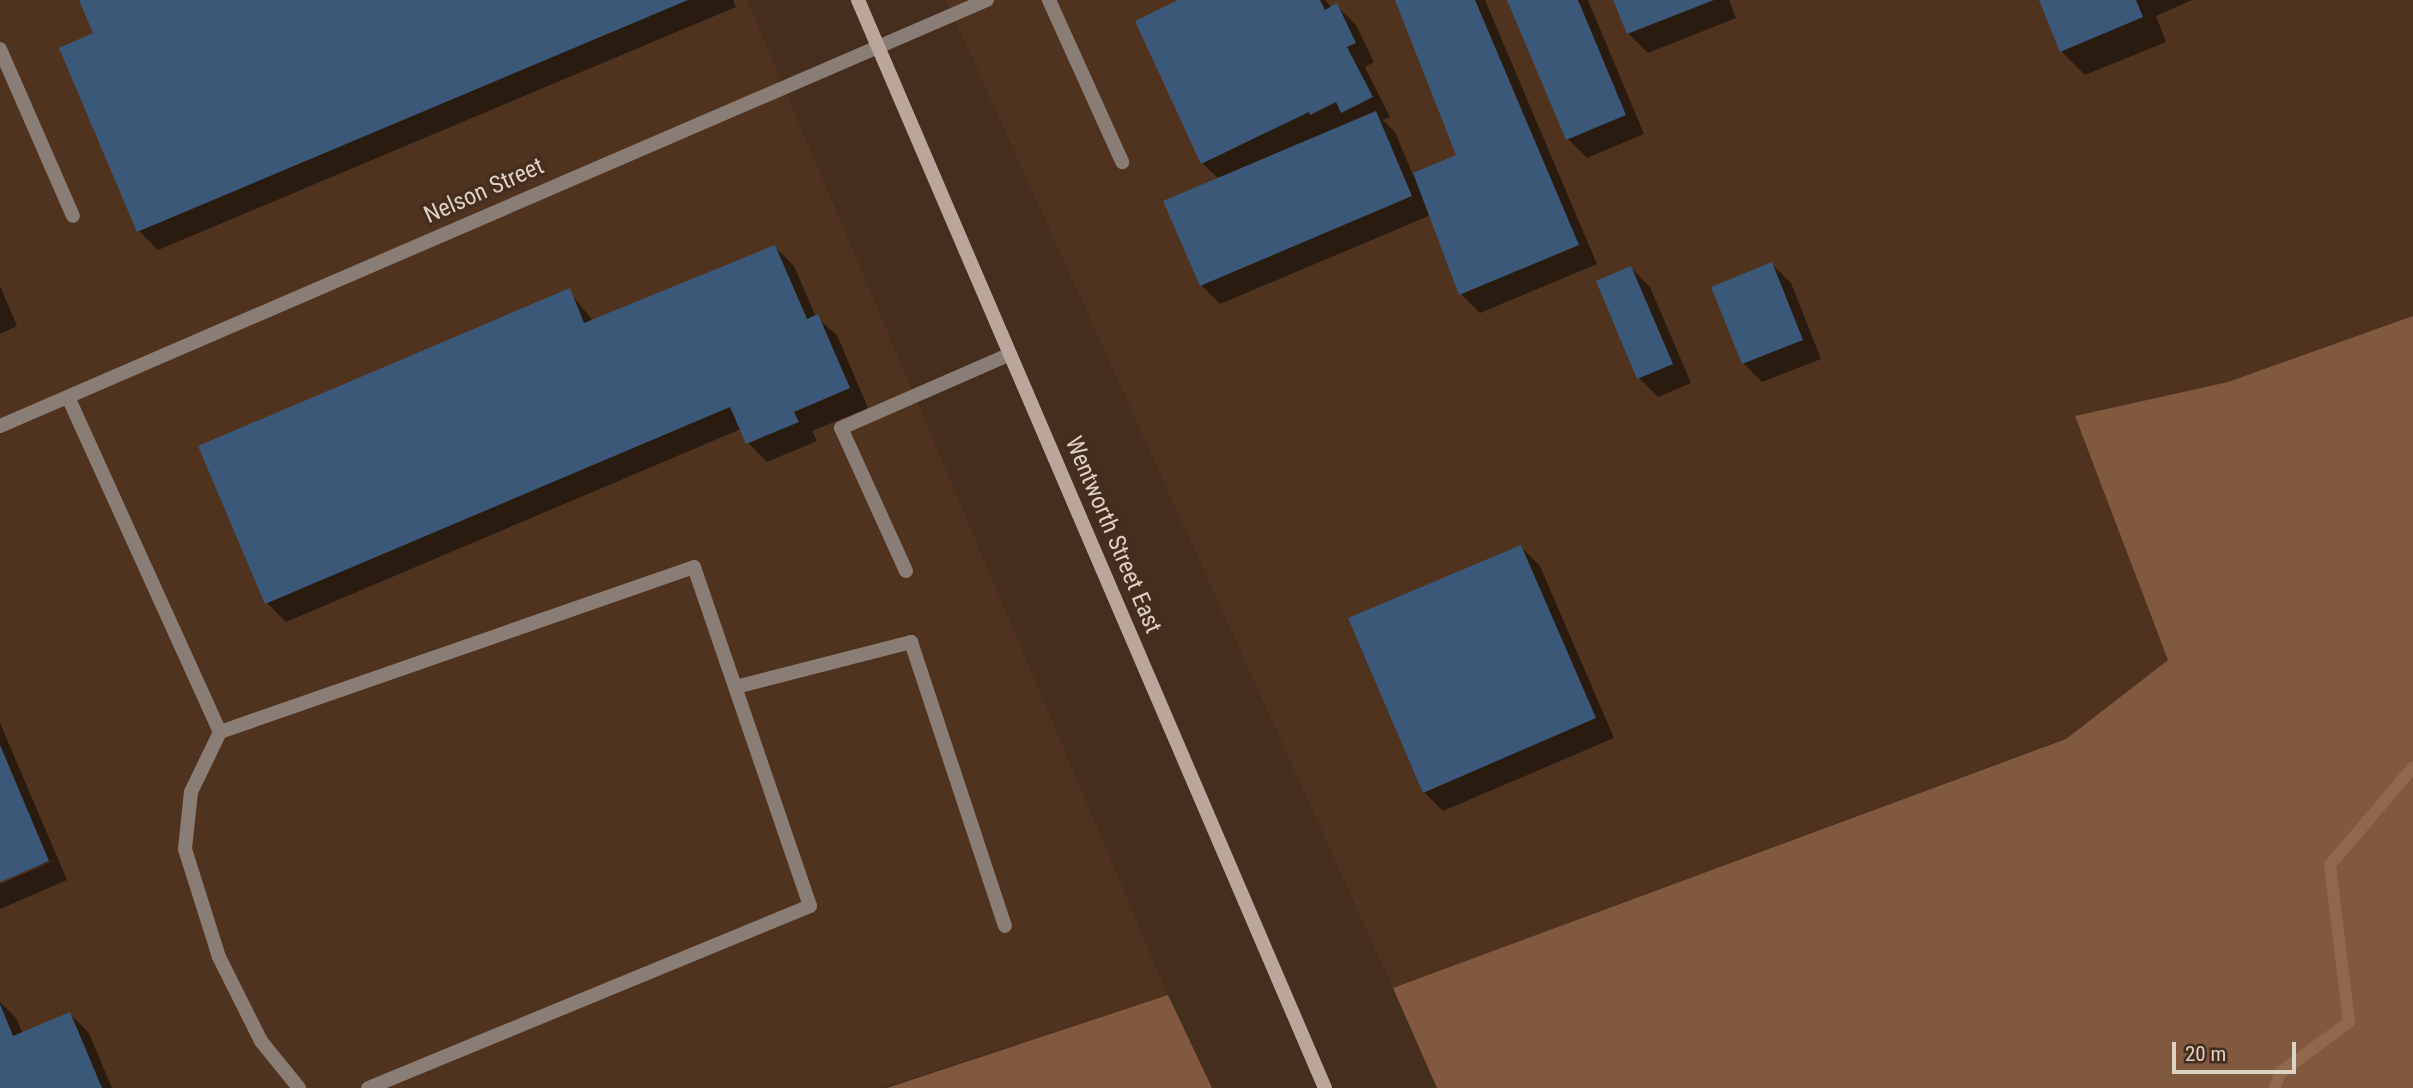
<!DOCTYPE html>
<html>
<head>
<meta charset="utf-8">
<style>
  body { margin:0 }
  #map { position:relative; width:2413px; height:1088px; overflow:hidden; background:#462e1f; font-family:"Roboto Condensed",sans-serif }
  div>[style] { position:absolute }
  .built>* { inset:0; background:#50331f }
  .forest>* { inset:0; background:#80593f }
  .shadow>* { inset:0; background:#0007 }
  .stream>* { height:12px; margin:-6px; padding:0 6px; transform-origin:6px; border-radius:6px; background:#90684e }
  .building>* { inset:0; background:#3c5879 }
  .service>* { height:14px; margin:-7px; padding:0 7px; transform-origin:7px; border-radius:7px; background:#8a7d75 }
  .tertiary>* { height:14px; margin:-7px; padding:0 7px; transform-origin:7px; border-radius:7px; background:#8a7d75 }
  .secondary>* { height:14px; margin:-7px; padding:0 7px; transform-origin:7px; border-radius:7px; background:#baa69a }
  span { translate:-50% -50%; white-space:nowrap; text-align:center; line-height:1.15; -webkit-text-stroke:7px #462e1f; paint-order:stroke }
  .street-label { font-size:24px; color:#dfd0c6 }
  .scale { position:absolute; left:2172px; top:1042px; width:124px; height:32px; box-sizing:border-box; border:4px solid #dfd0c6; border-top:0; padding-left:9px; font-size:21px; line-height:24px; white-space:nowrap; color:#dfd0c6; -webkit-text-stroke:5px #462e1f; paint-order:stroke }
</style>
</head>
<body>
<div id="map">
  <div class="built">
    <div style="clip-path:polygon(0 0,747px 0,1168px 995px,881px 1088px,0 1088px)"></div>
    <div style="clip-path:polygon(946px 0,2413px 0,2413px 316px,2228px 382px,2075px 416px,2168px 660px,2066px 738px,1393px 988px)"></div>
  </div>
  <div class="forest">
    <div style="clip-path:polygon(2413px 316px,2413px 1088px,1437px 1088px,1393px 988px,2066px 739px,2168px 660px,2075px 416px,2228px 382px)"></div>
    <div style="clip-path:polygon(1168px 995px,1212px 1088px,887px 1088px)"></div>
  </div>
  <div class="shadow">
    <div style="clip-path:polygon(80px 0,733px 0,736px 7px,158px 250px,139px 231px,95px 34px)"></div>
    <div style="clip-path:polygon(1182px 0,1325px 0,1332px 8px,1337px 6px,1356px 25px,1374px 62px,1365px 67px,1390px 117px,1383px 120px,1395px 132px,1413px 175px,1458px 156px,1396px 0,1485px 0,1597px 264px,1480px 313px,1461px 294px,1431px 215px,1220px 304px,1201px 285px,1219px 179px,1202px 163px)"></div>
    <div style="clip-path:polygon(1509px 0,1588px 0,1644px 134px,1587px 158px,1568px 139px)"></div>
    <div style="clip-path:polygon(1615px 0,1729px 0,1736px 18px,1648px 53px,1628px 33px)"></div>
    <div style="clip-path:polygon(2041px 0,2192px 0,2156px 16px,2166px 42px,2085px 75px,2061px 51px)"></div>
    <div style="clip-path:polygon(775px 247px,794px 266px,816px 317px,837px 335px,868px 408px,812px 431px,817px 441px,767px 462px,748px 443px,741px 429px,286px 622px,267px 603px,569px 291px,593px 321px)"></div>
    <div style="clip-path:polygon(1772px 264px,1791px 283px,1821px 359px,1762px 382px,1743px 363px)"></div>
    <div style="clip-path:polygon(1631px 268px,1650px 287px,1691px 383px,1658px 397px,1639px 378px)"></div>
    <div style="clip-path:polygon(0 286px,17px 326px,0 334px)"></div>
    <div style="clip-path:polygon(1521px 547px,1540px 566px,1614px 738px,1443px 811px,1424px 792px)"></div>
    <div style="clip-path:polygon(0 723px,67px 880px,0 909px,0 884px,58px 859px,0 880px)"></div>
    <div style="clip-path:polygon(0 1002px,16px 1018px,23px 1034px,70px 1014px,89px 1033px,112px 1088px,0 1088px)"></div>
  </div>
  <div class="stream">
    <div style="left:2275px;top:1088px;width:16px;rotate:-72deg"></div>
    <div style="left:2280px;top:1073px;width:86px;rotate:-36.5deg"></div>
    <div style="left:2349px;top:1022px;width:158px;rotate:-96.9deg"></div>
    <div style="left:2330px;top:865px;width:128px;rotate:-49.7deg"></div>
  </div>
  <div class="building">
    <div style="clip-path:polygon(79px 0,688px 0,137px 232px,59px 48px,93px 33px)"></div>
    <div style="clip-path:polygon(1178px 0,1320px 0,1325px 10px,1337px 3px,1356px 43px,1347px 47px,1373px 97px,1341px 113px,1336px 102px,1310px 115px,1309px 112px,1201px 164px,1135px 21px)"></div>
    <div style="clip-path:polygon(1395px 0,1475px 0,1579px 245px,1459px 295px,1413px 173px,1456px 155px)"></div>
    <div style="clip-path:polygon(1507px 0,1578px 0,1626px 115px,1566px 140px)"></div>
    <div style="clip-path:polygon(1613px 0,1714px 0,1627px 34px)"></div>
    <div style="clip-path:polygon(2039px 0,2136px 0,2143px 17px,2060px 52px)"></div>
    <div style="clip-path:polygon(1376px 111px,1412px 196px,1200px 286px,1163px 201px)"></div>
    <div style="clip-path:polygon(775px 245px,807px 319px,818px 314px,850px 388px,794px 412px,799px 422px,746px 444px,730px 407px,265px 604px,198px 446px,570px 288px,584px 323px)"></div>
    <div style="clip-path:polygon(1772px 262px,1803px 340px,1742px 364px,1711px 287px)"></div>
    <div style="clip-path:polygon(1631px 266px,1673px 364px,1637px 379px,1596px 281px)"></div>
    <div style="clip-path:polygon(1521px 545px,1596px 718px,1423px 793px,1348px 618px)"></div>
    <div style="clip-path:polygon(0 745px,49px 861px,0 882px)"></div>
    <div style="clip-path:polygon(0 1004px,13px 1036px,70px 1012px,102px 1088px,0 1088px)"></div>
  </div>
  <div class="service">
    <div style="left:1049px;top:0;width:178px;rotate:65.7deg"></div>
    <div style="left:0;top:49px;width:182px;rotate:66.4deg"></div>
    <div style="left:68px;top:397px;width:368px;rotate:65.6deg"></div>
    <div style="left:906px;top:571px;width:157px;rotate:-114.4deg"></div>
    <div style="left:841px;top:428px;width:184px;rotate:-23.6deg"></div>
    <div style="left:736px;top:687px;width:181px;rotate:-14.4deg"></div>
    <div style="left:911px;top:642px;width:299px;rotate:71.7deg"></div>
    <div style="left:299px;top:1088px;width:60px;rotate:-129deg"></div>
    <div style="left:261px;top:1041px;width:94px;rotate:-116.6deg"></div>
    <div style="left:219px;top:957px;width:113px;rotate:-107.5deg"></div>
    <div style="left:185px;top:849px;width:57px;rotate:-84deg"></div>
    <div style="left:191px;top:792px;width:67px;rotate:-64.2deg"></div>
    <div style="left:220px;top:732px;width:502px;rotate:-19.19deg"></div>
    <div style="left:694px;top:567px;width:358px;rotate:71.1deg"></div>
    <div style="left:810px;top:906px;width:478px;rotate:157.6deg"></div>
  </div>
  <div class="tertiary">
    <div style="left:0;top:426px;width:1075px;rotate:-23.35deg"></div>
  </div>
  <div class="secondary">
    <div style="left:858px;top:0;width:1184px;rotate:66.77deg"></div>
  </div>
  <div class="street-label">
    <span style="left:484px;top:191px;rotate:-24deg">Nelson Street</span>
    <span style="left:1113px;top:535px;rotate:67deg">Wentworth Street East</span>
  </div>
  <div class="scale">20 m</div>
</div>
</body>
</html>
